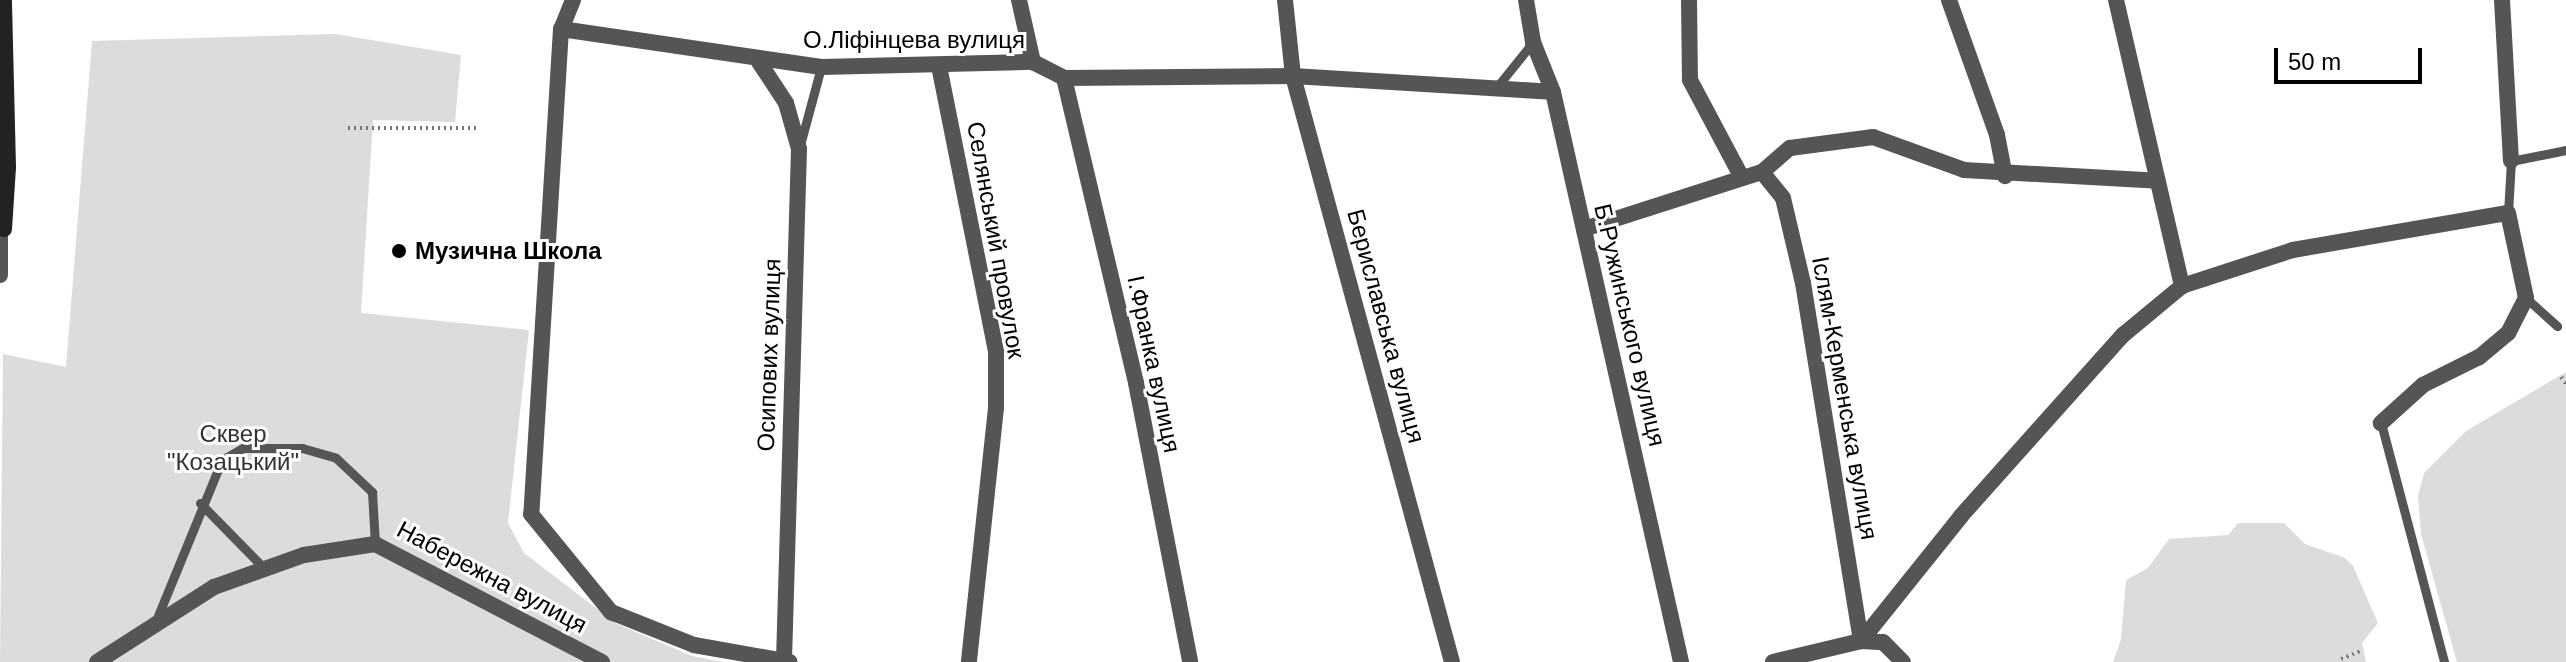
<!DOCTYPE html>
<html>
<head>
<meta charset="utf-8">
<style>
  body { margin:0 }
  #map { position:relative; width:2566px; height:662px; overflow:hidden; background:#fff; font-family:Helvetica,sans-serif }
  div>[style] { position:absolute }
  .green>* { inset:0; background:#dcdcdc }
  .path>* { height:4px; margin-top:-2px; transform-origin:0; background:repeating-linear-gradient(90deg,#777 0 2px,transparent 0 6px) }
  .lane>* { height:9px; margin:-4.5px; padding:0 4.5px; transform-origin:4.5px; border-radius:4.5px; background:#555 }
  .street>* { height:16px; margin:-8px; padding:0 8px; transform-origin:8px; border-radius:8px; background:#555 }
  .secondary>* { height:16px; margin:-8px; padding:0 8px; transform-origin:8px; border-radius:8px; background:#222 }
  .dots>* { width:22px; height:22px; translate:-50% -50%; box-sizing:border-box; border:4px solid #fff; border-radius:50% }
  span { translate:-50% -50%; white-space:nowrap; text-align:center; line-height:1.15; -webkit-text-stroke:6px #fff; paint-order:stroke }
  .street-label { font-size:24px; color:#000 }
  .poi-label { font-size:24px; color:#000; font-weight:700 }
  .left { translate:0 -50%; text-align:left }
  .park-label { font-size:24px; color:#333 }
  .scale { position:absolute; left:2274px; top:48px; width:148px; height:36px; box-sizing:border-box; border:4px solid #000; border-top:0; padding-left:10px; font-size:24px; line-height:28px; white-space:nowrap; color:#000; -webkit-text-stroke:6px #fff; paint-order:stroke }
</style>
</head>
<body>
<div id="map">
  <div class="green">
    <div style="clip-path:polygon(335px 34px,461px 55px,455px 122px,373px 120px,361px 313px,529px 330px,508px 523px,524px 553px,617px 624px,692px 656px,723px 662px,0 662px,3px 354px,66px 367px,92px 41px)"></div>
    <div style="clip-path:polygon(2566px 372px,2566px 662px,2457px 662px,2421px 534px,2418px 496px,2424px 473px,2466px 431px)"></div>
    <div style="clip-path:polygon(2238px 523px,2284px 523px,2305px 544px,2345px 558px,2353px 566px,2378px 623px,2362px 643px,2366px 662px,2113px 662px,2121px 639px,2126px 580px,2148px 568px,2169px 539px,2228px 535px)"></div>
  </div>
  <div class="path">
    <div style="left:348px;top:128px;width:128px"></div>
    <div style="left:2561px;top:377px;width:9px;rotate:54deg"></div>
    <div style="left:2341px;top:659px;width:22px;rotate:-22deg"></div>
  </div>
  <div class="lane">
    <div style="left:1496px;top:88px;width:59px;rotate:-51.2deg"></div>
    <div style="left:800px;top:145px;width:81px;rotate:-74.9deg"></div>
    <div style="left:2508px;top:213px;width:52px;rotate:-86.7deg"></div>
    <div style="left:2511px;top:161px;width:56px;rotate:-11.3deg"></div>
    <div style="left:2526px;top:298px;width:42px;rotate:42.1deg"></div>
    <div style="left:2381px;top:423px;width:247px;rotate:75.2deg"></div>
    <div style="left:200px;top:503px;width:90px;rotate:45.5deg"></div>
    <div style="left:155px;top:623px;width:176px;rotate:-67.7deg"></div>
    <div style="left:222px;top:460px;width:24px;rotate:-30deg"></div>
    <div style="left:243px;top:448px;width:59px"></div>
    <div style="left:302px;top:448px;width:35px;rotate:16deg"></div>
    <div style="left:336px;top:458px;width:50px;rotate:43.4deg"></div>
    <div style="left:372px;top:492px;width:52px;rotate:86.7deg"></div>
  </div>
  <div class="street">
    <div style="left:573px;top:0;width:31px;rotate:112deg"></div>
    <div style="left:561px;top:29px;width:486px;rotate:93.5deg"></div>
    <div style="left:531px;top:514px;width:127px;rotate:50.8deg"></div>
    <div style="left:611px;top:612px;width:89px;rotate:21.7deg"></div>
    <div style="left:694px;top:645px;width:97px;rotate:10deg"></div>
    <div style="left:1019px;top:0;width:64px;rotate:77.3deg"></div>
    <div style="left:1285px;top:0;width:76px;rotate:84deg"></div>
    <div style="left:1293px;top:76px;width:607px;rotate:74.82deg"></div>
    <div style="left:1526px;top:0;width:43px;rotate:80.5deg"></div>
    <div style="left:1533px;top:42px;width:54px;rotate:68.2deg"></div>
    <div style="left:1553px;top:92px;width:584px;rotate:77.34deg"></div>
    <div style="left:1689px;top:0;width:80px;rotate:89.3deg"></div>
    <div style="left:1690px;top:80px;width:111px;rotate:62deg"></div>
    <div style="left:1949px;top:0;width:143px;rotate:70.4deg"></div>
    <div style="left:1997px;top:135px;width:42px;rotate:79deg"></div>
    <div style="left:2116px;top:0;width:294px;rotate:77deg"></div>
    <div style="left:2502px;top:0;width:161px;rotate:86.8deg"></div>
    <div style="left:561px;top:29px;width:263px;rotate:8.3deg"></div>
    <div style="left:821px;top:67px;width:212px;rotate:-1.4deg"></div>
    <div style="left:1033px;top:62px;width:35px;rotate:27deg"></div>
    <div style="left:1064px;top:78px;width:229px;rotate:-0.5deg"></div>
    <div style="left:1293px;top:76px;width:260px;rotate:3.5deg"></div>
    <div style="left:759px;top:62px;width:49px;rotate:56.6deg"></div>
    <div style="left:786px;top:103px;width:48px;rotate:74.2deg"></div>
    <div style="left:799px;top:149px;width:511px;rotate:91.68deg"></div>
    <div style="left:939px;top:66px;width:292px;rotate:78.7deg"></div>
    <div style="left:996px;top:352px;width:56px;rotate:90deg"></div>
    <div style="left:996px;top:408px;width:255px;rotate:96.1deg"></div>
    <div style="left:1064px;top:78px;width:313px;rotate:76.7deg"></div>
    <div style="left:1136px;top:383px;width:284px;rotate:79deg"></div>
    <div style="left:1762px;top:172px;width:33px;rotate:51deg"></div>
    <div style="left:1783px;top:198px;width:87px;rotate:76.8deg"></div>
    <div style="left:1803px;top:283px;width:363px;rotate:80.8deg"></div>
    <div style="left:0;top:229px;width:46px;rotate:90deg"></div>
    <div style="left:1584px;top:229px;width:187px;rotate:-17.8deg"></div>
    <div style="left:1762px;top:172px;width:37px;rotate:-41deg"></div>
    <div style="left:1790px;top:148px;width:84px;rotate:-7.5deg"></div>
    <div style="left:1873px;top:137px;width:97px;rotate:19.9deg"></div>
    <div style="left:1964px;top:170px;width:194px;rotate:3.2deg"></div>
    <div style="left:1861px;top:641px;width:160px;rotate:-51.3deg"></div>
    <div style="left:1961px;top:516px;width:243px;rotate:-48.2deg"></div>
    <div style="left:2123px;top:335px;width:77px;rotate:-39.7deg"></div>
    <div style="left:2182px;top:286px;width:117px;rotate:-18deg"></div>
    <div style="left:2293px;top:250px;width:218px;rotate:-9.8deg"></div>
    <div style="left:2508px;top:213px;width:87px;rotate:78deg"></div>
    <div style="left:2526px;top:298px;width:39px;rotate:117deg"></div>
    <div style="left:2508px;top:333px;width:38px;rotate:140deg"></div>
    <div style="left:2479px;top:357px;width:63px;rotate:153.4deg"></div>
    <div style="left:2423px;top:385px;width:57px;rotate:137.9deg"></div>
    <div style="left:97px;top:662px;width:139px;rotate:-32.7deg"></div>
    <div style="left:214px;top:587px;width:96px;rotate:-19.6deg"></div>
    <div style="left:304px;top:555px;width:72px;rotate:-8.8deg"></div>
    <div style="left:375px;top:544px;width:256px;rotate:27.5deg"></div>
    <div style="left:1773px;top:662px;width:90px;rotate:-13.4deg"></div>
    <div style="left:1861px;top:641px;width:22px;rotate:3deg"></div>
    <div style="left:1883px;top:642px;width:28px;rotate:45deg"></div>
  </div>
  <div class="secondary">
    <div style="left:4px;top:229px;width:62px;rotate:-86.3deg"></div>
    <div style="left:8px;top:167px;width:167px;rotate:-91.4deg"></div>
  </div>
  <div class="dots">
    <div style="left:399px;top:251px;background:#000"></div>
  </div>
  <div class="street-label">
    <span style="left:914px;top:40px">О.Ліфінцева вулиця</span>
    <span style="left:996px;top:240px;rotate:80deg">Селянський провулок</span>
    <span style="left:1630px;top:325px;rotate:77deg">Б.Ружинського вулиця</span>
    <span style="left:1386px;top:326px;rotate:75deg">Бериславська вулиця</span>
    <span style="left:769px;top:355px;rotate:-88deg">Осипових вулиця</span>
    <span style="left:1154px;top:364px;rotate:78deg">І.Франка вулиця</span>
    <span style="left:1845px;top:398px;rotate:80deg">Іслям-Керменська вулиця</span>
    <span style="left:492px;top:577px;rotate:28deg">Набережна вулиця</span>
  </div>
  <div class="poi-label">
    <span class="left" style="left:415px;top:251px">Музична Школа</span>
  </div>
  <div class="park-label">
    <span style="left:233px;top:448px">Сквер<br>"Козацький"</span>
  </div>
  <div class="scale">50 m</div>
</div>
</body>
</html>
